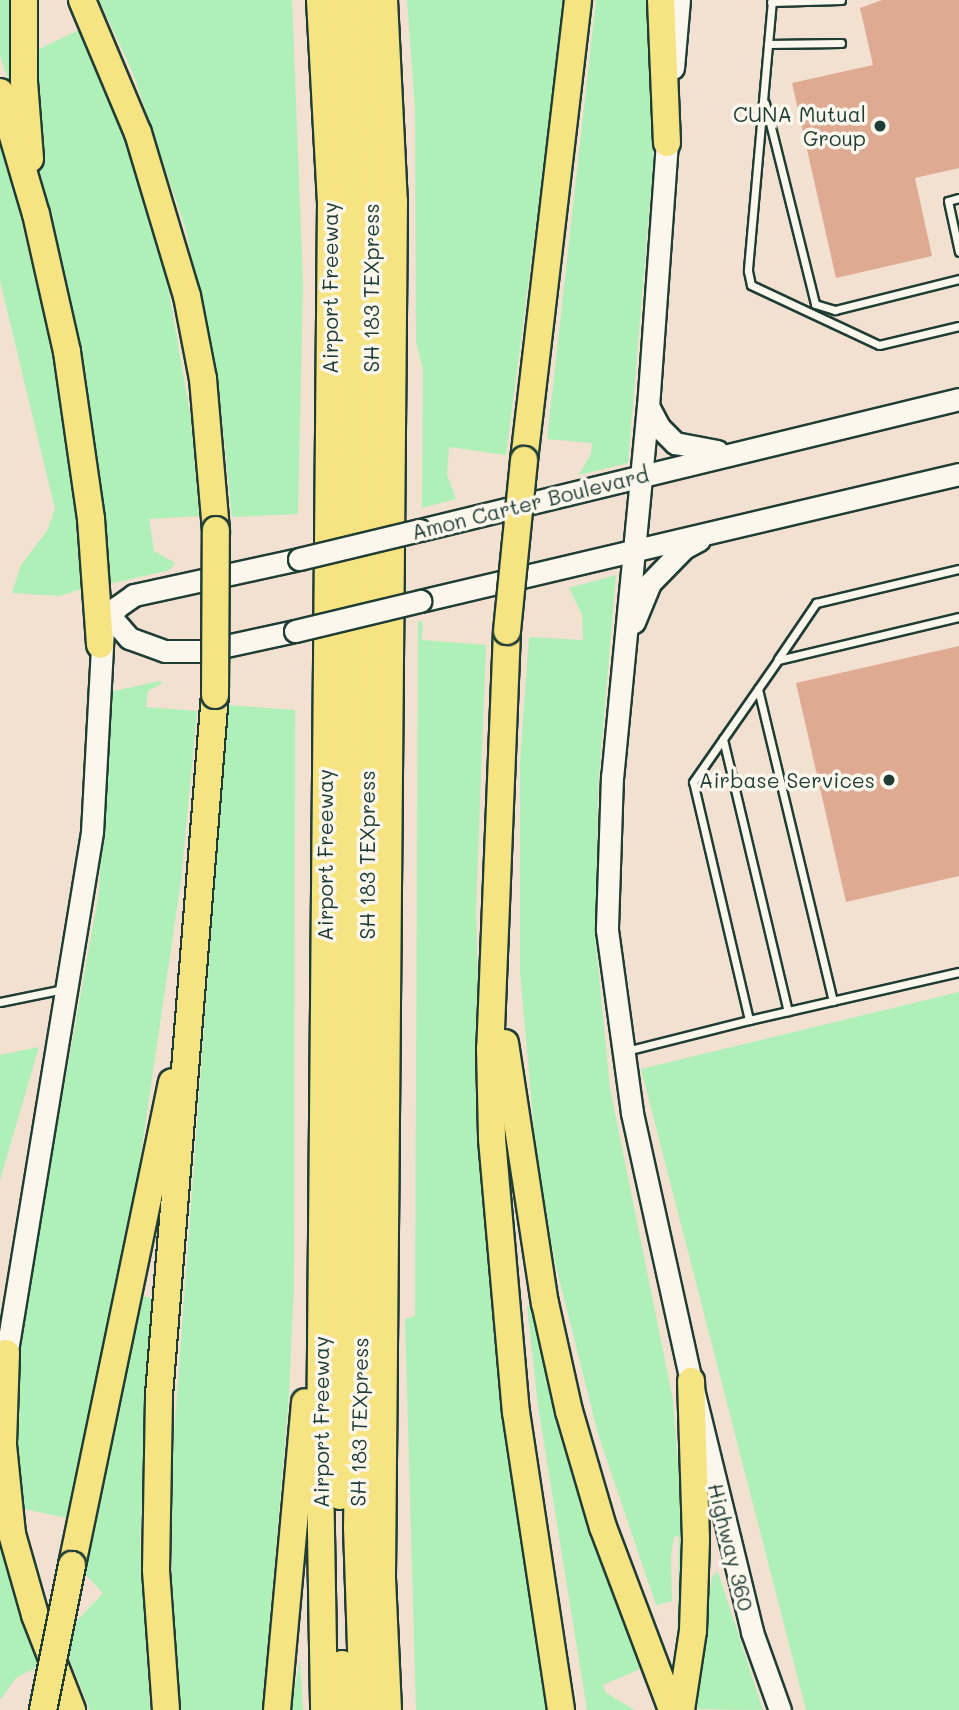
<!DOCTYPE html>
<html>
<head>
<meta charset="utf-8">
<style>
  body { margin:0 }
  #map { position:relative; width:959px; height:1710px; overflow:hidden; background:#f2e0d1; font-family:Mali,sans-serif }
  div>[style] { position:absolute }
  .green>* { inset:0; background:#aff0b8 }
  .building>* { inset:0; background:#deab92 }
  .roads { filter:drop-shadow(2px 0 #1f3d34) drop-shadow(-2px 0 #1f3d34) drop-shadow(0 2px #1f3d34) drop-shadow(0 -2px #1f3d34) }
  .lane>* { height:7px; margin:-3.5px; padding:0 3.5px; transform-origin:3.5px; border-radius:3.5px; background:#fbf7ec }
  .secondary>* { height:21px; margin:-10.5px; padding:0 10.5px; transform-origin:10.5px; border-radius:10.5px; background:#fbf7ec }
  .highway>* { height:26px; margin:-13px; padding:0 13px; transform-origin:13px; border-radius:13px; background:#f6e381 }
  .bridges { filter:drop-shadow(2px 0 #1f3d34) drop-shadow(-2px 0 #1f3d34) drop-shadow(0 2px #1f3d34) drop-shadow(0 -2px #1f3d34) }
  .secondary-bridge>* { height:21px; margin:-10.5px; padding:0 10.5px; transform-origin:10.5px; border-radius:10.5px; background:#fbf7ec }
  .highway-bridge>* { height:26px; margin:-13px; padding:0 13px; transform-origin:13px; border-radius:13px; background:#f6e381 }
  .dots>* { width:19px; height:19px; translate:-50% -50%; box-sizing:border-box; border:4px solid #fbf7ec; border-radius:50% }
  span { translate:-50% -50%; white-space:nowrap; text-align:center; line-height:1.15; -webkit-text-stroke:7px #fbf7ec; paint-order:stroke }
  .poi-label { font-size:21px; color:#1f3d34 }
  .right { translate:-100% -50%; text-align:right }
  .street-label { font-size:21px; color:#1f3d34 }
</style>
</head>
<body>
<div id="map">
  <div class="green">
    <div style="clip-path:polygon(0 0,14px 0,14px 77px,8px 79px,0 56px)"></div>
    <div style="clip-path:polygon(99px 0,292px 0,303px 283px,298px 514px,232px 517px,220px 398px,186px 230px,133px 73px)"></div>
    <div style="clip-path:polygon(407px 0,565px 0,506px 455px,449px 447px,447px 475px,456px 499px,422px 508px,423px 369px,416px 342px,415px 110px)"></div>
    <div style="clip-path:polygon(596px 0,655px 0,653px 165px,628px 463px,579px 475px,591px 454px,592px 443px,547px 439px)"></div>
    <div style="clip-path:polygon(79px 30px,125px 137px,168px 286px,191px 420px,199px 516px,149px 519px,154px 551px,175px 563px,170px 570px,113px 583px,107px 580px,35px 146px,37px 50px)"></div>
    <div style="clip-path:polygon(0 135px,43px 310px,67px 434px,84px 588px,60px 596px,12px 593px,21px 565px,47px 531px,55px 509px,0 281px)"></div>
    <div style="clip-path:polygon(616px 575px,598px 787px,596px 945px,610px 1088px,673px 1400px,683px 1530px,677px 1661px,679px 1536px,674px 1537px,671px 1557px,672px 1601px,656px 1605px,598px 1434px,555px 1262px,536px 1152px,520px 972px,520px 762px,529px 637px,583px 640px,582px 615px,569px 588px)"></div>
    <div style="clip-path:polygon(418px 621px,423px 622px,422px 640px,486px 645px,476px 910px,480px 1067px,555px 1710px,416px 1710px,405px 1319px,415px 1316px)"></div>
    <div style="clip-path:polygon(159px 681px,163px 683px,148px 691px,146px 707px,197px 711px,181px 881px,134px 1201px,67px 1518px,20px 1508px,10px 1437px,15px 1360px,99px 892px,110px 692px)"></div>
    <div style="clip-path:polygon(228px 705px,295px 710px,294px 1285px,289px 1394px,262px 1710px,181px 1710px,172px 1581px,172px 1462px)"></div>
    <div style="clip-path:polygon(959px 992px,959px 1710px,806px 1710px,641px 1069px)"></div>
    <div style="clip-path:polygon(39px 1047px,0 1180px,0 1055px)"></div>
    <div style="clip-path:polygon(143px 1296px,151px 1298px,140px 1541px,150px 1710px,90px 1710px,66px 1650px,73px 1625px,103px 1593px,83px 1572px)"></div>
    <div style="clip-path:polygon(532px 1305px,576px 1486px,640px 1669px,603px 1685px,606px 1693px,635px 1710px,587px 1710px,538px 1406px,527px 1306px)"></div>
    <div style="clip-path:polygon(0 1527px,4px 1559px,40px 1657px,35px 1668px,16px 1678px,0 1700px)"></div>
    <div style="clip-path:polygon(718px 1572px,763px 1710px,697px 1709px,712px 1576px)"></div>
    <div style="clip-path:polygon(300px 1658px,303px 1710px,291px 1710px,292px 1706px)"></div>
  </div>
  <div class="building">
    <div style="clip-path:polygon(882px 0,959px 0,959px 168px,915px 178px,932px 256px,836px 278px,792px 83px,873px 65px,860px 8px)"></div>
    <div style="clip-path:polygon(959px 646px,959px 876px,846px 902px,796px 683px)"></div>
  </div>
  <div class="roads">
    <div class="lane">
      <div style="left:772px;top:0;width:272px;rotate:95.1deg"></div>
      <div style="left:748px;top:271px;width:14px;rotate:78deg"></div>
      <div style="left:751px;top:285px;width:141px;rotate:25.1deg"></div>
      <div style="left:879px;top:345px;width:82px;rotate:-13.4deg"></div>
      <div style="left:771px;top:2px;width:70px;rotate:-1.6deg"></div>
      <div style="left:768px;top:44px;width:73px;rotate:-0.8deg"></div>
      <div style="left:765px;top:103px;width:207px;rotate:76deg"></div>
      <div style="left:815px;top:304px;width:21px;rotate:17deg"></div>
      <div style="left:835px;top:310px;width:128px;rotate:-14deg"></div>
      <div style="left:959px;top:198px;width:11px;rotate:165deg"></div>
      <div style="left:948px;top:201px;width:52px;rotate:77.8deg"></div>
      <div style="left:778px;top:659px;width:68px;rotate:-55.8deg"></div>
      <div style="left:816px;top:603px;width:147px;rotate:-13.4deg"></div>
      <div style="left:758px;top:689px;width:321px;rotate:76.5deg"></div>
      <div style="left:723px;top:739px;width:280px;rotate:76.6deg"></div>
      <div style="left:0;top:1002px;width:65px;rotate:-11.5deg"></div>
      <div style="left:749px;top:1020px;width:215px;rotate:-12.9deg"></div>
      <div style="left:626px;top:1051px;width:127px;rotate:-14.1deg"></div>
      <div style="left:749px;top:1020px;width:244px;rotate:-103.2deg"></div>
      <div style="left:693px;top:782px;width:149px;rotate:-55.1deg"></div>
      <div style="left:778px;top:660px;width:186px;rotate:-13.4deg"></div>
    </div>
    <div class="secondary">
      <div style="left:673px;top:68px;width:68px;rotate:-85deg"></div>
      <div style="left:668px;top:128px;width:278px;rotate:94.1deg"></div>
      <div style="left:648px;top:405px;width:373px;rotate:95.5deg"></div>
      <div style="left:612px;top:776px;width:154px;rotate:91.9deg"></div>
      <div style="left:607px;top:930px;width:185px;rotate:82.2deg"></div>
      <div style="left:632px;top:1113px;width:274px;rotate:77.6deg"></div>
      <div style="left:691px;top:1381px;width:258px;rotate:76.3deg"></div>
      <div style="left:752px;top:1632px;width:83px;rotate:70.3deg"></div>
      <div style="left:648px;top:406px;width:24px;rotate:62deg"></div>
      <div style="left:659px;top:427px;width:23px;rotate:45deg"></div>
      <div style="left:675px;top:443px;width:43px;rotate:10.8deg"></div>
      <div style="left:420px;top:530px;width:555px;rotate:-13.66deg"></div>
      <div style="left:420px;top:601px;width:554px;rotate:-13.26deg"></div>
      <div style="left:103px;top:608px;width:40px;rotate:49deg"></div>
      <div style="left:129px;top:638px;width:38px;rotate:20deg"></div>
      <div style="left:165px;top:651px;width:38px"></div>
      <div style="left:203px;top:651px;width:94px;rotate:-12.3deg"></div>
      <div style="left:634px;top:622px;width:42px;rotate:-67.7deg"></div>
      <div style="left:650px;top:583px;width:49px;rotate:-45.8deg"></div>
      <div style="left:684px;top:548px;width:17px;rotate:-28deg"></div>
      <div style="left:4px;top:1369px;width:544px;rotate:-80.69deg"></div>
      <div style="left:92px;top:832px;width:202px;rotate:-86.9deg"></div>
      <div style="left:103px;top:630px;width:27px;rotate:-59deg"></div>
      <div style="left:117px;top:607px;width:21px;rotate:-35deg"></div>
      <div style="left:134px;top:595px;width:169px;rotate:-12.3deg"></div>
    </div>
    <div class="highway">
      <div style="left:24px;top:0;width:82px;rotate:90deg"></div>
      <div style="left:24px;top:82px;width:77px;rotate:85.5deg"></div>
      <div style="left:82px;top:0;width:144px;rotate:67.2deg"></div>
      <div style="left:138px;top:133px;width:170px;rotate:73.3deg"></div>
      <div style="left:187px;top:296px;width:85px;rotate:79.1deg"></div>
      <div style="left:203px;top:379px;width:152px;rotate:85.1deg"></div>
      <div style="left:320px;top:0;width:202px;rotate:86.9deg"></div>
      <div style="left:331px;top:202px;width:1273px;rotate:90.5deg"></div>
      <div style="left:320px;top:1475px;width:235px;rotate:89deg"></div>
      <div style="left:362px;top:0;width:111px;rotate:85.9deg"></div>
      <div style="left:370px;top:111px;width:193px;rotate:89.4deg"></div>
      <div style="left:372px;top:304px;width:1223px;rotate:90.7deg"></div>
      <div style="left:357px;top:1527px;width:183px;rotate:88.1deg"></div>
      <div style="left:384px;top:0;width:201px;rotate:87.2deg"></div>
      <div style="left:394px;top:201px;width:1377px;rotate:90.5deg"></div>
      <div style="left:382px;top:1578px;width:132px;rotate:87.4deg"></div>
      <div style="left:661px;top:0;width:143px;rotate:87.6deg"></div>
      <div style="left:0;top:92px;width:127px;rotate:73.6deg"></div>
      <div style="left:36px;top:214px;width:141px;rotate:77.3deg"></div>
      <div style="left:67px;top:352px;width:169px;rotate:81.8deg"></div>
      <div style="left:91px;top:519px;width:126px;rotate:85.9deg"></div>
      <div style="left:524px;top:460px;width:463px;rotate:-83.3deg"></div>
      <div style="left:507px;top:631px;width:417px;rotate:92.3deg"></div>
      <div style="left:490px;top:1048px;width:91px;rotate:88.7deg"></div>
      <div style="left:492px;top:1139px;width:274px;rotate:85deg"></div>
      <div style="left:516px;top:1412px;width:301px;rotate:81.4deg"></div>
      <div style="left:505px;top:1043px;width:263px;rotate:81.3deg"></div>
      <div style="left:545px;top:1303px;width:111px;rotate:77.5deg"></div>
      <div style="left:569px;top:1411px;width:121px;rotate:73.7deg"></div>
      <div style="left:603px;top:1527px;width:196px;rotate:69.3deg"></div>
      <div style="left:6px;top:1353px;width:92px;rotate:91.9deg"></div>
      <div style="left:3px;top:1445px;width:89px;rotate:84.2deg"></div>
      <div style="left:12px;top:1534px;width:84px;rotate:74.1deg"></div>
      <div style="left:35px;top:1615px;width:102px;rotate:68.7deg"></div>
      <div style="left:340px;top:1496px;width:1262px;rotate:-89.5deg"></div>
      <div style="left:351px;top:234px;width:234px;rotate:-92.2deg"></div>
      <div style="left:72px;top:1565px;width:493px;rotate:-78.3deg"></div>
      <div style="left:342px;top:1664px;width:46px;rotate:87.5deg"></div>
      <div style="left:166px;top:1710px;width:140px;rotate:-94.1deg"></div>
      <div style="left:156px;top:1570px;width:175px;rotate:-89deg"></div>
      <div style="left:159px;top:1395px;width:702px;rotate:-85.43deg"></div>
      <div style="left:277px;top:1710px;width:309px;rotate:-84.8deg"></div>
      <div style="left:681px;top:1710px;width:80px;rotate:-81.4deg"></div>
      <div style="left:693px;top:1631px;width:92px;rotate:-88.1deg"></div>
      <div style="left:696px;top:1539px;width:158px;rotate:-91.8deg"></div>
    </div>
  </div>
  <div class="bridges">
    <div class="secondary-bridge">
      <div style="left:299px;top:559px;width:124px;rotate:-13.5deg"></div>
      <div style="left:295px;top:631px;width:129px;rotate:-13.5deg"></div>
    </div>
    <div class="highway-bridge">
      <div style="left:507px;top:631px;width:172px;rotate:-84.3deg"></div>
      <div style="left:215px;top:695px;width:165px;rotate:-89.7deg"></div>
      <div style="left:43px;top:1710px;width:148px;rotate:-78.7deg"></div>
    </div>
  </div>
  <div class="dots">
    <div style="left:880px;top:126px;background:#1f3d34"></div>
    <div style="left:889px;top:780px;background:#1f3d34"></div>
  </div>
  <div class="poi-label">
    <span class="right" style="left:866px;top:126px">CUNA Mutual<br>Group</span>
    <span class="right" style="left:875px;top:780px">Airbase Services</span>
  </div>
  <div class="street-label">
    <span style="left:330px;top:288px;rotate:-90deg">Airport Freeway</span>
    <span style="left:371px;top:288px;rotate:-90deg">SH 183 TEXpress</span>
    <span style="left:530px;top:503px;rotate:-14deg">Amon Carter Boulevard</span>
    <span style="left:325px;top:855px;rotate:-90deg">Airport Freeway</span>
    <span style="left:367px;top:855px;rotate:-90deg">SH 183 TEXpress</span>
    <span style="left:321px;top:1422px;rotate:-90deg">Airport Freeway</span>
    <span style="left:359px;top:1422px;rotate:-89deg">SH 183 TEXpress</span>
    <span style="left:731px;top:1547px;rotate:76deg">Highway 360</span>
  </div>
</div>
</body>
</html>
